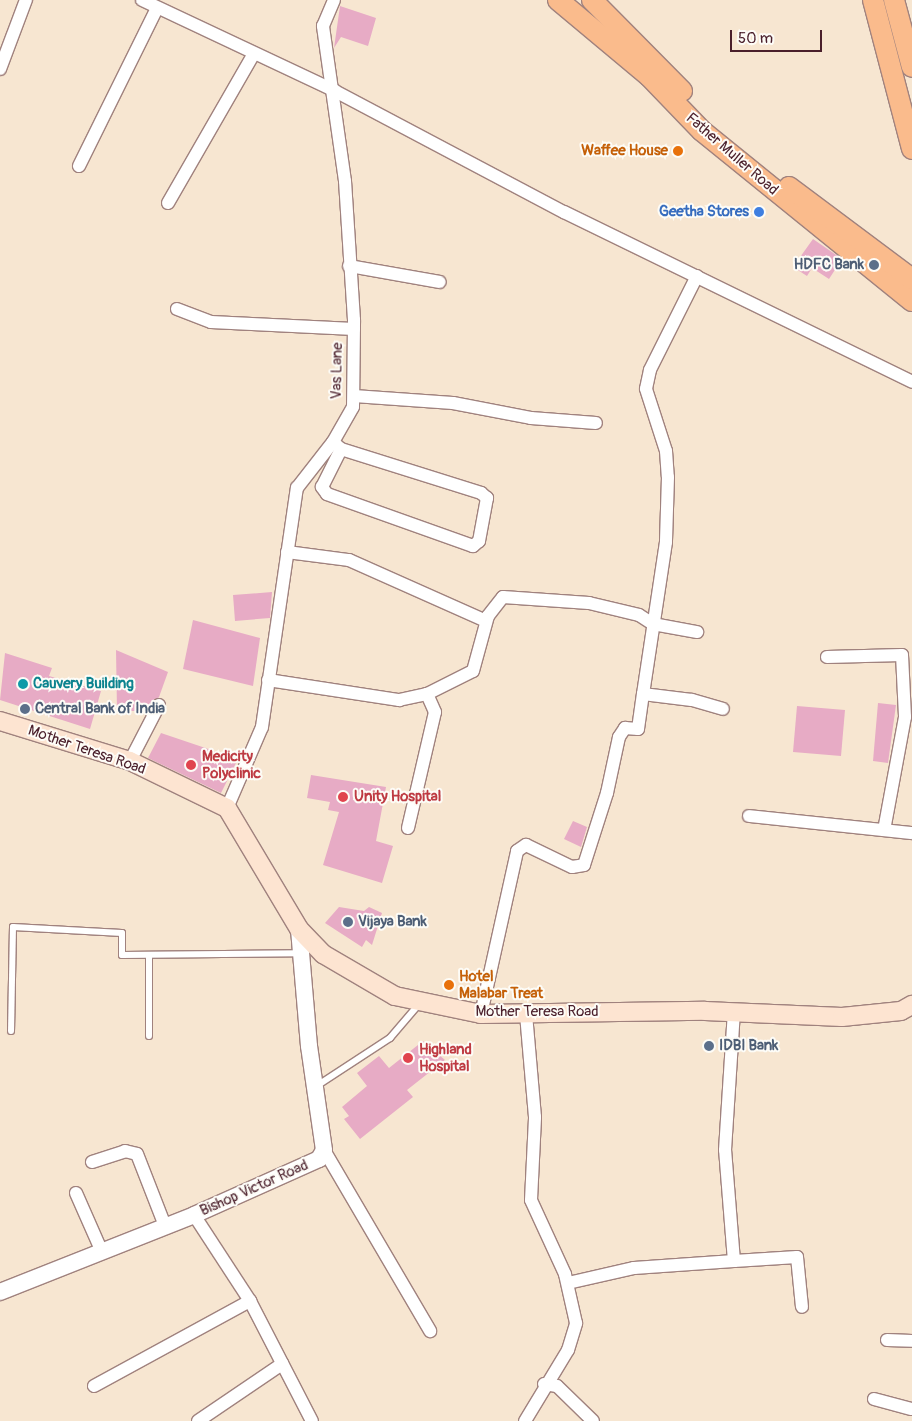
<!DOCTYPE html>
<html>
<head>
<meta charset="utf-8">
<style>
  body { margin:0 }
  #map { position:relative; width:912px; height:1421px; overflow:hidden; background:#f7e6d1; font-family:Pangolin,sans-serif }
  div>[style] { position:absolute }
  .building>* { inset:0; background:#e7abc5 }
  .roads { filter:drop-shadow(1px 0 #a0827e) drop-shadow(-1px 0 #a0827e) drop-shadow(0 1px #a0827e) drop-shadow(0 -1px #a0827e) }
  .service>* { height:6px; margin:-3px; padding:0 3px; transform-origin:3px; border-radius:3px; background:#fff }
  .minor>* { height:12px; margin:-6px; padding:0 6px; transform-origin:6px; border-radius:6px; background:#fff }
  .tertiary>* { height:16px; margin:-8px; padding:0 8px; transform-origin:8px; border-radius:8px; background:#fff }
  .secondary>* { height:18px; margin:-9px; padding:0 9px; transform-origin:9px; border-radius:9px; background:#fde4d1 }
  .primary>* { height:20px; margin:-10px; padding:0 10px; transform-origin:10px; border-radius:10px; background:#fabb8c }
  .dots>* { width:14px; height:14px; translate:-50% -50%; box-sizing:border-box; border:2px solid #fdfcf7; border-radius:50% }
  span { translate:-50% -50%; white-space:nowrap; text-align:center; line-height:1.15; -webkit-text-stroke:4px #fdfcf7; paint-order:stroke }
  .food-label { font-size:15px; color:#c56008; font-weight:700 }
  .right { translate:-100% -50%; text-align:right }
  .left { translate:0 -50%; text-align:left }
  .street-label { font-size:15px; color:#4a1f2b }
  .shop-label { font-size:15px; color:#366cbe; font-weight:700 }
  .service-label { font-size:15px; color:#4e5e75; font-weight:700 }
  .culture-label { font-size:15px; color:#0d838f; font-weight:700 }
  .health-label { font-size:15px; color:#be3a42; font-weight:700 }
  .scale { position:absolute; left:730px; top:30px; width:92px; height:22px; box-sizing:border-box; border:2px solid #4a1f2b; border-top:0; padding-left:6px; font-size:15px; line-height:18px; white-space:nowrap; color:#4a1f2b; -webkit-text-stroke:4px #fdfcf7; paint-order:stroke }
</style>
</head>
<body>
<div id="map">
  <div class="building">
    <div style="clip-path:polygon(340px 6px,376px 18px,368px 46px,341px 37px,334px 48px)"></div>
    <div style="clip-path:polygon(813px 239px,842px 259px,829px 279px,812px 268px,807px 276px,793px 267px)"></div>
    <div style="clip-path:polygon(272px 592px,270px 618px,235px 621px,233px 595px)"></div>
    <div style="clip-path:polygon(193px 620px,260px 638px,253px 686px,183px 669px)"></div>
    <div style="clip-path:polygon(116px 650px,168px 672px,159px 697px,147px 711px,117px 711px)"></div>
    <div style="clip-path:polygon(5px 653px,52px 668px,49px 676px,101px 691px,90px 729px,0 700px)"></div>
    <div style="clip-path:polygon(878px 703px,896px 705px,888px 763px,873px 761px)"></div>
    <div style="clip-path:polygon(797px 706px,845px 710px,841px 756px,793px 752px)"></div>
    <div style="clip-path:polygon(161px 733px,238px 759px,221px 793px,148px 758px)"></div>
    <div style="clip-path:polygon(311px 775px,386px 787px,376px 841px,393px 846px,382px 883px,323px 865px,339px 812px,328px 810px,330px 802px,307px 798px)"></div>
    <div style="clip-path:polygon(573px 821px,587px 827px,581px 847px,564px 839px)"></div>
    <div style="clip-path:polygon(339px 907px,364px 911px,369px 907px,382px 913px,372px 945px,366px 940px,362px 947px,325px 923px)"></div>
    <div style="clip-path:polygon(423px 1041px,445px 1060px,407px 1090px,413px 1097px,360px 1139px,344px 1119px,349px 1116px,342px 1107px,367px 1086px,357px 1073px,379px 1056px,389px 1068px)"></div>
  </div>
  <div class="roads">
    <div class="service">
      <div style="left:11px;top:1031px;width:104px;rotate:-88.9deg"></div>
      <div style="left:13px;top:927px;width:109px;rotate:3.2deg"></div>
      <div style="left:122px;top:933px;width:22px;rotate:90deg"></div>
      <div style="left:122px;top:955px;width:177px;rotate:-0.6deg"></div>
      <div style="left:149px;top:1036px;width:80px;rotate:-90deg"></div>
      <div style="left:315px;top:1087px;width:90px;rotate:-33.2deg"></div>
      <div style="left:390px;top:1038px;width:46px;rotate:-49.4deg"></div>
    </div>
    <div class="minor">
      <div style="left:142px;top:0;width:213px;rotate:25.2deg"></div>
      <div style="left:335px;top:91px;width:259px;rotate:27.9deg"></div>
      <div style="left:564px;top:212px;width:387px;rotate:26deg"></div>
      <div style="left:0;top:69px;width:74px;rotate:-69.4deg"></div>
      <div style="left:79px;top:166px;width:176px;rotate:-63.7deg"></div>
      <div style="left:168px;top:203px;width:171px;rotate:-60.1deg"></div>
      <div style="left:349px;top:266px;width:92px;rotate:10deg"></div>
      <div style="left:697px;top:276px;width:105px;rotate:116.6deg"></div>
      <div style="left:650px;top:370px;width:19px;rotate:102deg"></div>
      <div style="left:646px;top:389px;width:65px;rotate:72.1deg"></div>
      <div style="left:666px;top:451px;width:26px;rotate:86deg"></div>
      <div style="left:668px;top:477px;width:65px;rotate:91.8deg"></div>
      <div style="left:666px;top:542px;width:154px;rotate:98.6deg"></div>
      <div style="left:643px;top:694px;width:49px;rotate:7deg"></div>
      <div style="left:692px;top:700px;width:32px;rotate:16deg"></div>
      <div style="left:177px;top:309px;width:36px;rotate:21deg"></div>
      <div style="left:211px;top:322px;width:143px;rotate:2.8deg"></div>
      <div style="left:354px;top:396px;width:99px;rotate:4deg"></div>
      <div style="left:453px;top:403px;width:79px;rotate:10.9deg"></div>
      <div style="left:531px;top:418px;width:65px;rotate:4.4deg"></div>
      <div style="left:333px;top:442px;width:11px;rotate:41deg"></div>
      <div style="left:341px;top:449px;width:147px;rotate:17.4deg"></div>
      <div style="left:481px;top:493px;width:8px;rotate:40deg"></div>
      <div style="left:487px;top:498px;width:44px;rotate:100.5deg"></div>
      <div style="left:479px;top:541px;width:8px;rotate:140deg"></div>
      <div style="left:473px;top:546px;width:155px;rotate:-160.4deg"></div>
      <div style="left:327px;top:494px;width:9px;rotate:-126deg"></div>
      <div style="left:322px;top:487px;width:42px;rotate:-63.4deg"></div>
      <div style="left:287px;top:552px;width:63px;rotate:7.4deg"></div>
      <div style="left:349px;top:560px;width:150px;rotate:24deg"></div>
      <div style="left:827px;top:657px;width:75px;rotate:-1.5deg"></div>
      <div style="left:902px;top:655px;width:62px;rotate:87.2deg"></div>
      <div style="left:905px;top:717px;width:115px;rotate:100.5deg"></div>
      <div style="left:268px;top:680px;width:133px;rotate:8.7deg"></div>
      <div style="left:399px;top:700px;width:29px;rotate:-12deg"></div>
      <div style="left:427px;top:694px;width:51px;rotate:-26.6deg"></div>
      <div style="left:473px;top:671px;width:57px;rotate:-74.7deg"></div>
      <div style="left:488px;top:616px;width:24px;rotate:-52deg"></div>
      <div style="left:503px;top:597px;width:86px;rotate:4deg"></div>
      <div style="left:589px;top:603px;width:51px;rotate:13.5deg"></div>
      <div style="left:639px;top:615px;width:17px;rotate:33deg"></div>
      <div style="left:653px;top:624px;width:45px;rotate:10.3deg"></div>
      <div style="left:130px;top:761px;width:63px;rotate:-62.6deg"></div>
      <div style="left:227px;top:808px;width:88px;rotate:-66.6deg"></div>
      <div style="left:262px;top:727px;width:242px;rotate:-81.7deg"></div>
      <div style="left:297px;top:488px;width:58px;rotate:-52deg"></div>
      <div style="left:333px;top:442px;width:40px;rotate:-60.3deg"></div>
      <div style="left:353px;top:407px;width:87px;rotate:-89.3deg"></div>
      <div style="left:354px;top:320px;width:139px;rotate:-93.7deg"></div>
      <div style="left:345px;top:181px;width:157px;rotate:-98.1deg"></div>
      <div style="left:323px;top:26px;width:28px;rotate:-67deg"></div>
      <div style="left:749px;top:816px;width:164px;rotate:6deg"></div>
      <div style="left:408px;top:828px;width:119px;rotate:-76.9deg"></div>
      <div style="left:435px;top:712px;width:20px;rotate:-114deg"></div>
      <div style="left:481px;top:1014px;width:167px;rotate:-77.5deg"></div>
      <div style="left:517px;top:851px;width:11px;rotate:-34deg"></div>
      <div style="left:526px;top:845px;width:51px;rotate:25.6deg"></div>
      <div style="left:572px;top:867px;width:12px;rotate:-9deg"></div>
      <div style="left:584px;top:865px;width:76px;rotate:-72.3deg"></div>
      <div style="left:607px;top:793px;width:57px;rotate:-77.9deg"></div>
      <div style="left:619px;top:737px;width:11px;rotate:-56deg"></div>
      <div style="left:625px;top:728px;width:13px;rotate:4deg"></div>
      <div style="left:638px;top:729px;width:35px;rotate:-82deg"></div>
      <div style="left:324px;top:1150px;width:210px;rotate:59.6deg"></div>
      <div style="left:92px;top:1162px;width:35px;rotate:-18deg"></div>
      <div style="left:125px;top:1151px;width:12px;rotate:14deg"></div>
      <div style="left:137px;top:1154px;width:77px;rotate:68.7deg"></div>
      <div style="left:76px;top:1193px;width:64px;rotate:66.2deg"></div>
      <div style="left:194px;top:1215px;width:103px;rotate:56.9deg"></div>
      <div style="left:250px;top:1301px;width:135px;rotate:62.7deg"></div>
      <div style="left:734px;top:1261px;width:63px;rotate:-3.6deg"></div>
      <div style="left:797px;top:1257px;width:50px;rotate:84.3deg"></div>
      <div style="left:568px;top:1283px;width:68px;rotate:-12.8deg"></div>
      <div style="left:634px;top:1268px;width:100px;rotate:-4deg"></div>
      <div style="left:734px;top:1261px;width:111px;rotate:-94.6deg"></div>
      <div style="left:725px;top:1150px;width:138px;rotate:-86.3deg"></div>
      <div style="left:887px;top:1340px;width:25px;rotate:2deg"></div>
      <div style="left:544px;top:1384px;width:13px;rotate:9deg"></div>
      <div style="left:557px;top:1386px;width:50px;rotate:44.2deg"></div>
      <div style="left:94px;top:1386px;width:178px;rotate:-28.6deg"></div>
      <div style="left:874px;top:1399px;width:39px;rotate:15deg"></div>
      <div style="left:198px;top:1421px;width:102px;rotate:-34.2deg"></div>
      <div style="left:525px;top:1421px;width:83px;rotate:-58.8deg"></div>
      <div style="left:568px;top:1350px;width:28px;rotate:-73deg"></div>
      <div style="left:576px;top:1323px;width:50px;rotate:-102.7deg"></div>
      <div style="left:565px;top:1274px;width:81px;rotate:-114.7deg"></div>
      <div style="left:531px;top:1200px;width:83px;rotate:-87.2deg"></div>
      <div style="left:535px;top:1117px;width:103px;rotate:-95deg"></div>
    </div>
    <div class="tertiary">
      <div style="left:0;top:1292px;width:209px;rotate:-21.6deg"></div>
      <div style="left:194px;top:1215px;width:137px;rotate:-24.1deg"></div>
      <div style="left:319px;top:1159px;width:10px;rotate:-61deg"></div>
      <div style="left:324px;top:1150px;width:105px;rotate:-98.2deg"></div>
      <div style="left:309px;top:1046px;width:117px;rotate:-94.9deg"></div>
    </div>
    <div class="secondary">
      <div style="left:0;top:721px;width:136px;rotate:17.1deg"></div>
      <div style="left:130px;top:761px;width:108px;rotate:25.9deg"></div>
      <div style="left:227px;top:808px;width:141px;rotate:59.2deg"></div>
      <div style="left:299px;top:929px;width:35px;rotate:46deg"></div>
      <div style="left:323px;top:954px;width:83px;rotate:30.3deg"></div>
      <div style="left:395px;top:996px;width:88px;rotate:11.8deg"></div>
      <div style="left:481px;top:1014px;width:224px;rotate:-0.8deg"></div>
      <div style="left:705px;top:1011px;width:137px;rotate:2.5deg"></div>
      <div style="left:842px;top:1017px;width:59px;rotate:-5.8deg"></div>
      <div style="left:901px;top:1011px;width:13px;rotate:-29deg"></div>
    </div>
    <div class="primary">
      <div style="left:558px;top:0;width:119px;rotate:39.9deg"></div>
      <div style="left:649px;top:76px;width:76px;rotate:46.1deg"></div>
      <div style="left:702px;top:131px;width:270px;rotate:39deg"></div>
      <div style="left:592px;top:0;width:128px;rotate:45.3deg"></div>
      <div style="left:873px;top:0;width:154px;rotate:75.3deg"></div>
      <div style="left:894px;top:0;width:69px;rotate:75deg"></div>
      <div style="left:789px;top:187px;width:154px;rotate:36.8deg"></div>
    </div>
  </div>
  <div class="dots">
    <div style="left:678px;top:151px;background:#e8710a"></div>
    <div style="left:759px;top:212px;background:#3f7fe0"></div>
    <div style="left:874px;top:265px;background:#5c6f8a"></div>
    <div style="left:23px;top:684px;background:#0f9aa8"></div>
    <div style="left:25px;top:709px;background:#5c6f8a"></div>
    <div style="left:191px;top:765px;background:#e0444e"></div>
    <div style="left:343px;top:797px;background:#e0444e"></div>
    <div style="left:348px;top:922px;background:#5c6f8a"></div>
    <div style="left:449px;top:985px;background:#e8710a"></div>
    <div style="left:709px;top:1046px;background:#5c6f8a"></div>
    <div style="left:408px;top:1058px;background:#e0444e"></div>
  </div>
  <div class="food-label">
    <span class="right" style="left:668px;top:151px">Waffee House</span>
    <span class="left" style="left:459px;top:985px">Hotel<br>Malabar Treat</span>
  </div>
  <div class="street-label">
    <span style="left:732px;top:154px;rotate:41deg">Father Muller Road</span>
    <span style="left:337px;top:371px;rotate:-89deg">Vas Lane</span>
    <span style="left:87px;top:750px;rotate:19deg">Mother Teresa Road</span>
    <span style="left:537px;top:1012px">Mother Teresa Road</span>
    <span style="left:254px;top:1188px;rotate:-24deg">Bishop Victor Road</span>
  </div>
  <div class="shop-label">
    <span class="right" style="left:749px;top:212px">Geetha Stores</span>
  </div>
  <div class="service-label">
    <span class="right" style="left:864px;top:265px">HDFC Bank</span>
    <span class="left" style="left:35px;top:709px">Central Bank of India</span>
    <span class="left" style="left:358px;top:922px">Vijaya Bank</span>
    <span class="left" style="left:719px;top:1046px">IDBI Bank</span>
  </div>
  <div class="culture-label">
    <span class="left" style="left:33px;top:684px">Cauvery Building</span>
  </div>
  <div class="health-label">
    <span class="left" style="left:202px;top:765px">Medicity<br>Polyclinic</span>
    <span class="left" style="left:354px;top:797px">Unity Hospital</span>
    <span class="left" style="left:419px;top:1058px">Highland<br>Hospital</span>
  </div>
  <div class="scale">50 m</div>
</div>
</body>
</html>
